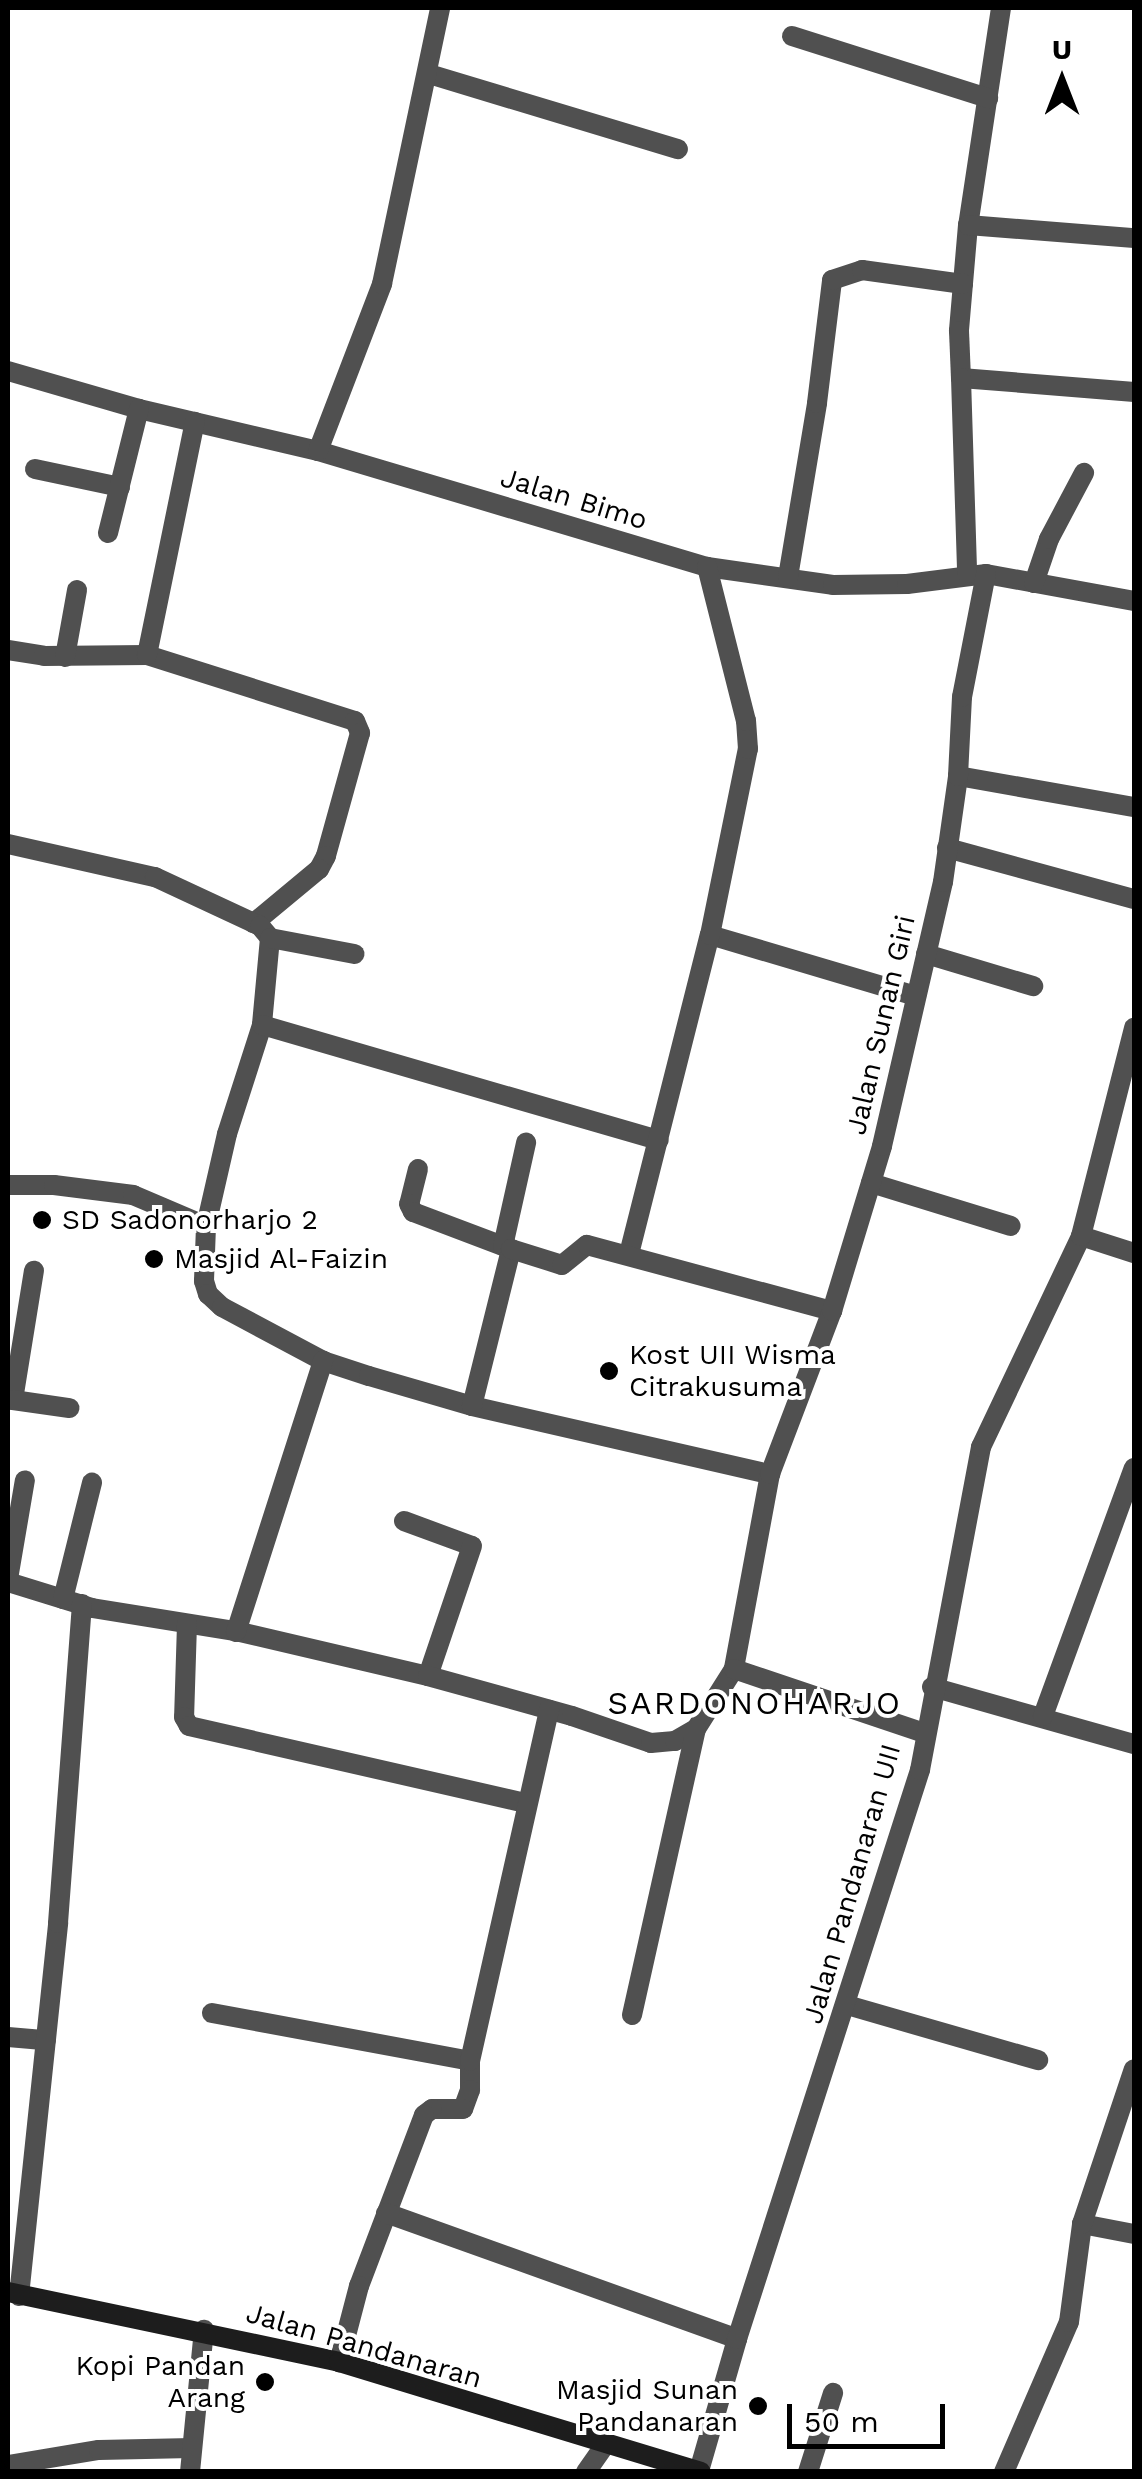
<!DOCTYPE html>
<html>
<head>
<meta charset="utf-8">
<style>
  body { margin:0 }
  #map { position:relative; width:1142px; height:2479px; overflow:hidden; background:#fff; font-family:"Work Sans",sans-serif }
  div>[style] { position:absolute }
  .street>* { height:20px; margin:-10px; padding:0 10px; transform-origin:10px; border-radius:10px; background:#505050 }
  .secondary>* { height:20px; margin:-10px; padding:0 10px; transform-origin:10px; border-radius:10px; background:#1d1d1d }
  .dots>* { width:28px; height:28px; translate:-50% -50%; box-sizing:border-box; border:5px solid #fff; border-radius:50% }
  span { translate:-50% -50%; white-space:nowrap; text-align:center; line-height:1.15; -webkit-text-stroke:8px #fff; paint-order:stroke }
  .street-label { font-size:28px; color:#000 }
  .poi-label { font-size:28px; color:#000 }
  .left { translate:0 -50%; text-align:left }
  .right { translate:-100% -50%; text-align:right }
  .quarter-label { font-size:32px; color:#000; letter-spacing:2.5px }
  .frame { position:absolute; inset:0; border:10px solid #000; pointer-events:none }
  .north { position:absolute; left:1012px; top:30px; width:100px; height:100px; -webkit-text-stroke:8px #fff; paint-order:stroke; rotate:0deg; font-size:28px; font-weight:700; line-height:40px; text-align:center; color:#000 }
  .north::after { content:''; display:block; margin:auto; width:35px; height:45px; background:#000; clip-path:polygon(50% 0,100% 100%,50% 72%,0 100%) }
  .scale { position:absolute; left:787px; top:2404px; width:158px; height:45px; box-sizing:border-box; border:5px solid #000; border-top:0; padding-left:12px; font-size:30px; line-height:35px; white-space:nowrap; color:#000; -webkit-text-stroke:8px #fff; paint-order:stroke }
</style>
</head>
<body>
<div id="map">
  <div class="street">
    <div style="left:1001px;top:8px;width:219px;rotate:98.6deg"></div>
    <div style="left:968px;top:225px;width:106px;rotate:94.9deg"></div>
    <div style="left:959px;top:331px;width:47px;rotate:87.6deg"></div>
    <div style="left:961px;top:378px;width:174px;rotate:4.6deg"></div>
    <div style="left:792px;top:36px;width:206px;rotate:17.6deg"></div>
    <div style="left:429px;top:74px;width:260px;rotate:16.8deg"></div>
    <div style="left:968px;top:225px;width:167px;rotate:4.5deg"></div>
    <div style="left:8px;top:371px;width:136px;rotate:16.2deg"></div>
    <div style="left:139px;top:409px;width:184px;rotate:13.2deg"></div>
    <div style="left:318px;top:451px;width:406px;rotate:16.6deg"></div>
    <div style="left:707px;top:567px;width:127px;rotate:8.1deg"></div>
    <div style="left:833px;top:585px;width:74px;rotate:-0.8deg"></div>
    <div style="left:907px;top:584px;width:80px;rotate:-7.2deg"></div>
    <div style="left:986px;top:574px;width:150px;rotate:10.3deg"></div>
    <div style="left:961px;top:378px;width:195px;rotate:88.2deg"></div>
    <div style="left:318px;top:451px;width:179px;rotate:-69deg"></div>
    <div style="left:382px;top:284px;width:282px;rotate:-78.1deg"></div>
    <div style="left:35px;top:469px;width:87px;rotate:12deg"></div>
    <div style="left:108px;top:533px;width:128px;rotate:-76deg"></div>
    <div style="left:788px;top:577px;width:176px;rotate:-80.5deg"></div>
    <div style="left:817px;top:403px;width:124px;rotate:-83deg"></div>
    <div style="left:832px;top:280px;width:32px;rotate:-18deg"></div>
    <div style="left:862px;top:270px;width:102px;rotate:7.9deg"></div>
    <div style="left:1034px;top:583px;width:46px;rotate:-71.2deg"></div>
    <div style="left:1049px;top:539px;width:75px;rotate:-62.1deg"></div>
    <div style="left:8px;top:650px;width:36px;rotate:9deg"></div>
    <div style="left:44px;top:656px;width:103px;rotate:-0.6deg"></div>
    <div style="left:147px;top:655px;width:218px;rotate:17.6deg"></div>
    <div style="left:355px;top:721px;width:13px;rotate:67deg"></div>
    <div style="left:360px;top:733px;width:128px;rotate:105.5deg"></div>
    <div style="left:326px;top:856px;width:15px;rotate:118deg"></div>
    <div style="left:319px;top:869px;width:85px;rotate:140.3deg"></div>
    <div style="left:147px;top:655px;width:238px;rotate:-78.4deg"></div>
    <div style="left:65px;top:657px;width:68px;rotate:-79.8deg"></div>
    <div style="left:958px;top:776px;width:179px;rotate:10deg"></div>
    <div style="left:8px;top:844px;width:151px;rotate:12.7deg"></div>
    <div style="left:155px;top:877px;width:116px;rotate:25deg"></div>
    <div style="left:260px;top:926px;width:16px;rotate:50deg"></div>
    <div style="left:270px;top:938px;width:87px;rotate:95.3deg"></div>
    <div style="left:262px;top:1025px;width:114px;rotate:107.8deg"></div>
    <div style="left:227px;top:1134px;width:94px;rotate:102.9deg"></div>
    <div style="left:206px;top:1226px;width:55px;rotate:92.1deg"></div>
    <div style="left:204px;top:1281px;width:14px;rotate:73deg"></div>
    <div style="left:208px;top:1294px;width:19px;rotate:43deg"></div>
    <div style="left:222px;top:1307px;width:115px;rotate:28.1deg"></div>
    <div style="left:323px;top:1361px;width:48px;rotate:18.1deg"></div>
    <div style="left:369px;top:1376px;width:107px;rotate:16.2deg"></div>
    <div style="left:472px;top:1406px;width:306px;rotate:12.9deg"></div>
    <div style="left:770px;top:1474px;width:198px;rotate:100.5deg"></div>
    <div style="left:947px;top:848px;width:194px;rotate:15.3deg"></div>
    <div style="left:710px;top:935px;width:215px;rotate:16.5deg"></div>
    <div style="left:270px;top:938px;width:86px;rotate:10.7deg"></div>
    <div style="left:926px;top:954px;width:112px;rotate:16.7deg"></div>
    <div style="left:262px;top:1025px;width:413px;rotate:16.2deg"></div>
    <div style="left:418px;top:1169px;width:36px;rotate:104deg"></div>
    <div style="left:409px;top:1204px;width:9px;rotate:63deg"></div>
    <div style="left:413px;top:1212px;width:105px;rotate:20.7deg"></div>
    <div style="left:871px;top:1183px;width:146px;rotate:17.1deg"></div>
    <div style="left:8px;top:1185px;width:46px"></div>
    <div style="left:54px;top:1185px;width:80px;rotate:7.2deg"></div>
    <div style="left:133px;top:1195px;width:79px;rotate:23deg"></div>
    <div style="left:1081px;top:1236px;width:56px;rotate:17.8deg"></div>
    <div style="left:503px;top:1246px;width:106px;rotate:-77.4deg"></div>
    <div style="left:629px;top:1254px;width:329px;rotate:-75.8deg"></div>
    <div style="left:710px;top:935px;width:190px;rotate:-78.5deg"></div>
    <div style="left:748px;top:749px;width:28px;rotate:-94deg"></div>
    <div style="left:746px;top:721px;width:159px;rotate:-104.2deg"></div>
    <div style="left:8px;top:1399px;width:5px;rotate:11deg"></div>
    <div style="left:13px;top:1400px;width:131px;rotate:-80.8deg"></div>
    <div style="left:13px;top:1400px;width:57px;rotate:8.1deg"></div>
    <div style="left:472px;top:1406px;width:162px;rotate:-76deg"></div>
    <div style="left:511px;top:1249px;width:53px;rotate:17.4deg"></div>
    <div style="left:562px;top:1265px;width:32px;rotate:-39deg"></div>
    <div style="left:587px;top:1245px;width:254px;rotate:15.1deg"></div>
    <div style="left:770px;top:1474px;width:174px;rotate:-69.2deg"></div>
    <div style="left:832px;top:1311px;width:172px;rotate:-73.1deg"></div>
    <div style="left:882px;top:1146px;width:271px;rotate:-77deg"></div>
    <div style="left:943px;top:882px;width:107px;rotate:-81.9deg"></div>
    <div style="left:958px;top:776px;width:79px;rotate:-87.1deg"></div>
    <div style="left:962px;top:697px;width:125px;rotate:-79deg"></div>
    <div style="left:404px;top:1521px;width:72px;rotate:20.2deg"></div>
    <div style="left:472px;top:1546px;width:137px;rotate:108.7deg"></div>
    <div style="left:8px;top:1579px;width:100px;rotate:-80.3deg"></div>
    <div style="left:8px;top:1582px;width:88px;rotate:17.2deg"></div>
    <div style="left:92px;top:1608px;width:150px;rotate:9.2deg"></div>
    <div style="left:240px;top:1632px;width:193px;rotate:13.2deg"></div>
    <div style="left:428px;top:1676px;width:149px;rotate:15.5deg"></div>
    <div style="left:572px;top:1716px;width:83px;rotate:18.9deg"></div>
    <div style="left:651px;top:1743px;width:24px;rotate:-5deg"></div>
    <div style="left:675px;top:1741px;width:24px;rotate:-30deg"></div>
    <div style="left:696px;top:1729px;width:71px;rotate:-57.7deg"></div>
    <div style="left:734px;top:1669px;width:200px;rotate:18.6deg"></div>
    <div style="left:63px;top:1599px;width:120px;rotate:-76deg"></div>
    <div style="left:187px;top:1624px;width:93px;rotate:91.8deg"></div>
    <div style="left:184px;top:1717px;width:10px;rotate:61deg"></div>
    <div style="left:189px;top:1726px;width:346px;rotate:12.9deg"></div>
    <div style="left:236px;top:1632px;width:285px;rotate:-72.2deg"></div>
    <div style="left:932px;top:1687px;width:210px;rotate:15.8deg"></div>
    <div style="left:1043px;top:1716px;width:264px;rotate:-69.9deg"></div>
    <div style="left:847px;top:2005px;width:199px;rotate:16.1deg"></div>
    <div style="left:212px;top:2013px;width:262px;rotate:10.5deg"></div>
    <div style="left:470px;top:2061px;width:29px;rotate:90deg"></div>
    <div style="left:470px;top:2090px;width:20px;rotate:110deg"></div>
    <div style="left:463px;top:2109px;width:31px;rotate:180deg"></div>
    <div style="left:432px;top:2109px;width:10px;rotate:143deg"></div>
    <div style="left:424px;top:2115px;width:183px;rotate:110.8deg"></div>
    <div style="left:359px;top:2286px;width:79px;rotate:104.7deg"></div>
    <div style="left:632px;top:2015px;width:293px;rotate:-77.4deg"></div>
    <div style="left:8px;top:2037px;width:38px;rotate:5deg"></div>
    <div style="left:470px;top:2061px;width:360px;rotate:-77.3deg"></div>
    <div style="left:386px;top:2213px;width:373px;rotate:19.7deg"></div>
    <div style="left:1082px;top:2224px;width:53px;rotate:10.9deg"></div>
    <div style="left:19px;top:2296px;width:375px;rotate:-84deg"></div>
    <div style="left:58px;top:1923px;width:320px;rotate:-85.7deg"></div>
    <div style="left:8px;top:2465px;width:92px;rotate:-9.4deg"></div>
    <div style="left:99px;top:2450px;width:93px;rotate:-1.2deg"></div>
    <div style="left:699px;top:2471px;width:137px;rotate:-73.9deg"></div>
    <div style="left:737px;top:2339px;width:598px;rotate:-72.17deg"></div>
    <div style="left:920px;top:1770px;width:329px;rotate:-79.3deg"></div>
    <div style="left:981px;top:1447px;width:233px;rotate:-64.6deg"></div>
    <div style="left:1081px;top:1236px;width:215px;rotate:-75.7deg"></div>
    <div style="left:190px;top:2472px;width:143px;rotate:-84.4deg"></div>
    <div style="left:586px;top:2472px;width:33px;rotate:-55deg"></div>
    <div style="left:808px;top:2472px;width:83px;rotate:-72.4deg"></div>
    <div style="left:1004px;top:2472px;width:163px;rotate:-66.6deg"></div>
    <div style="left:1069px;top:2322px;width:99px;rotate:-82.4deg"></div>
    <div style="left:1082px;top:2224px;width:163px;rotate:-71.5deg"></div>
  </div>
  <div class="secondary">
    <div style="left:8px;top:2292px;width:338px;rotate:11.9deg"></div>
    <div style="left:339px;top:2362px;width:378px;rotate:16.9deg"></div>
  </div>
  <div class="dots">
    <div style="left:42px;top:1220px;background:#000"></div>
    <div style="left:154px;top:1259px;background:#000"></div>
    <div style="left:609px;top:1371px;background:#000"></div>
    <div style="left:265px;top:2382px;background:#000"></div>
    <div style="left:758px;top:2406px;background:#000"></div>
  </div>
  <div class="street-label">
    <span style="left:574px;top:499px;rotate:17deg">Jalan Bimo</span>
    <span style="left:881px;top:1025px;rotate:-77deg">Jalan Sunan Giri</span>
    <span style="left:852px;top:1884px;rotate:-74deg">Jalan Pandanaran UII</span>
    <span style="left:364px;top:2346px;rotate:16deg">Jalan Pandanaran</span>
  </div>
  <div class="poi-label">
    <span class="left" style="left:62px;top:1220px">SD Sadonorharjo 2</span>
    <span class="left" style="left:174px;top:1259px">Masjid Al-Faizin</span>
    <span class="left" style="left:629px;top:1371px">Kost UII Wisma<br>Citrakusuma</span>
    <span class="right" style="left:245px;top:2382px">Kopi Pandan<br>Arang</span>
    <span class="right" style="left:738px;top:2406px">Masjid Sunan<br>Pandanaran</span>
  </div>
  <div class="quarter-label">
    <span style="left:755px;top:1703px">SARDONOHARJO</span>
  </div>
  <div class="frame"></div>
  <div class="north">U</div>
  <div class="scale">50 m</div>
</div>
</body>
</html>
